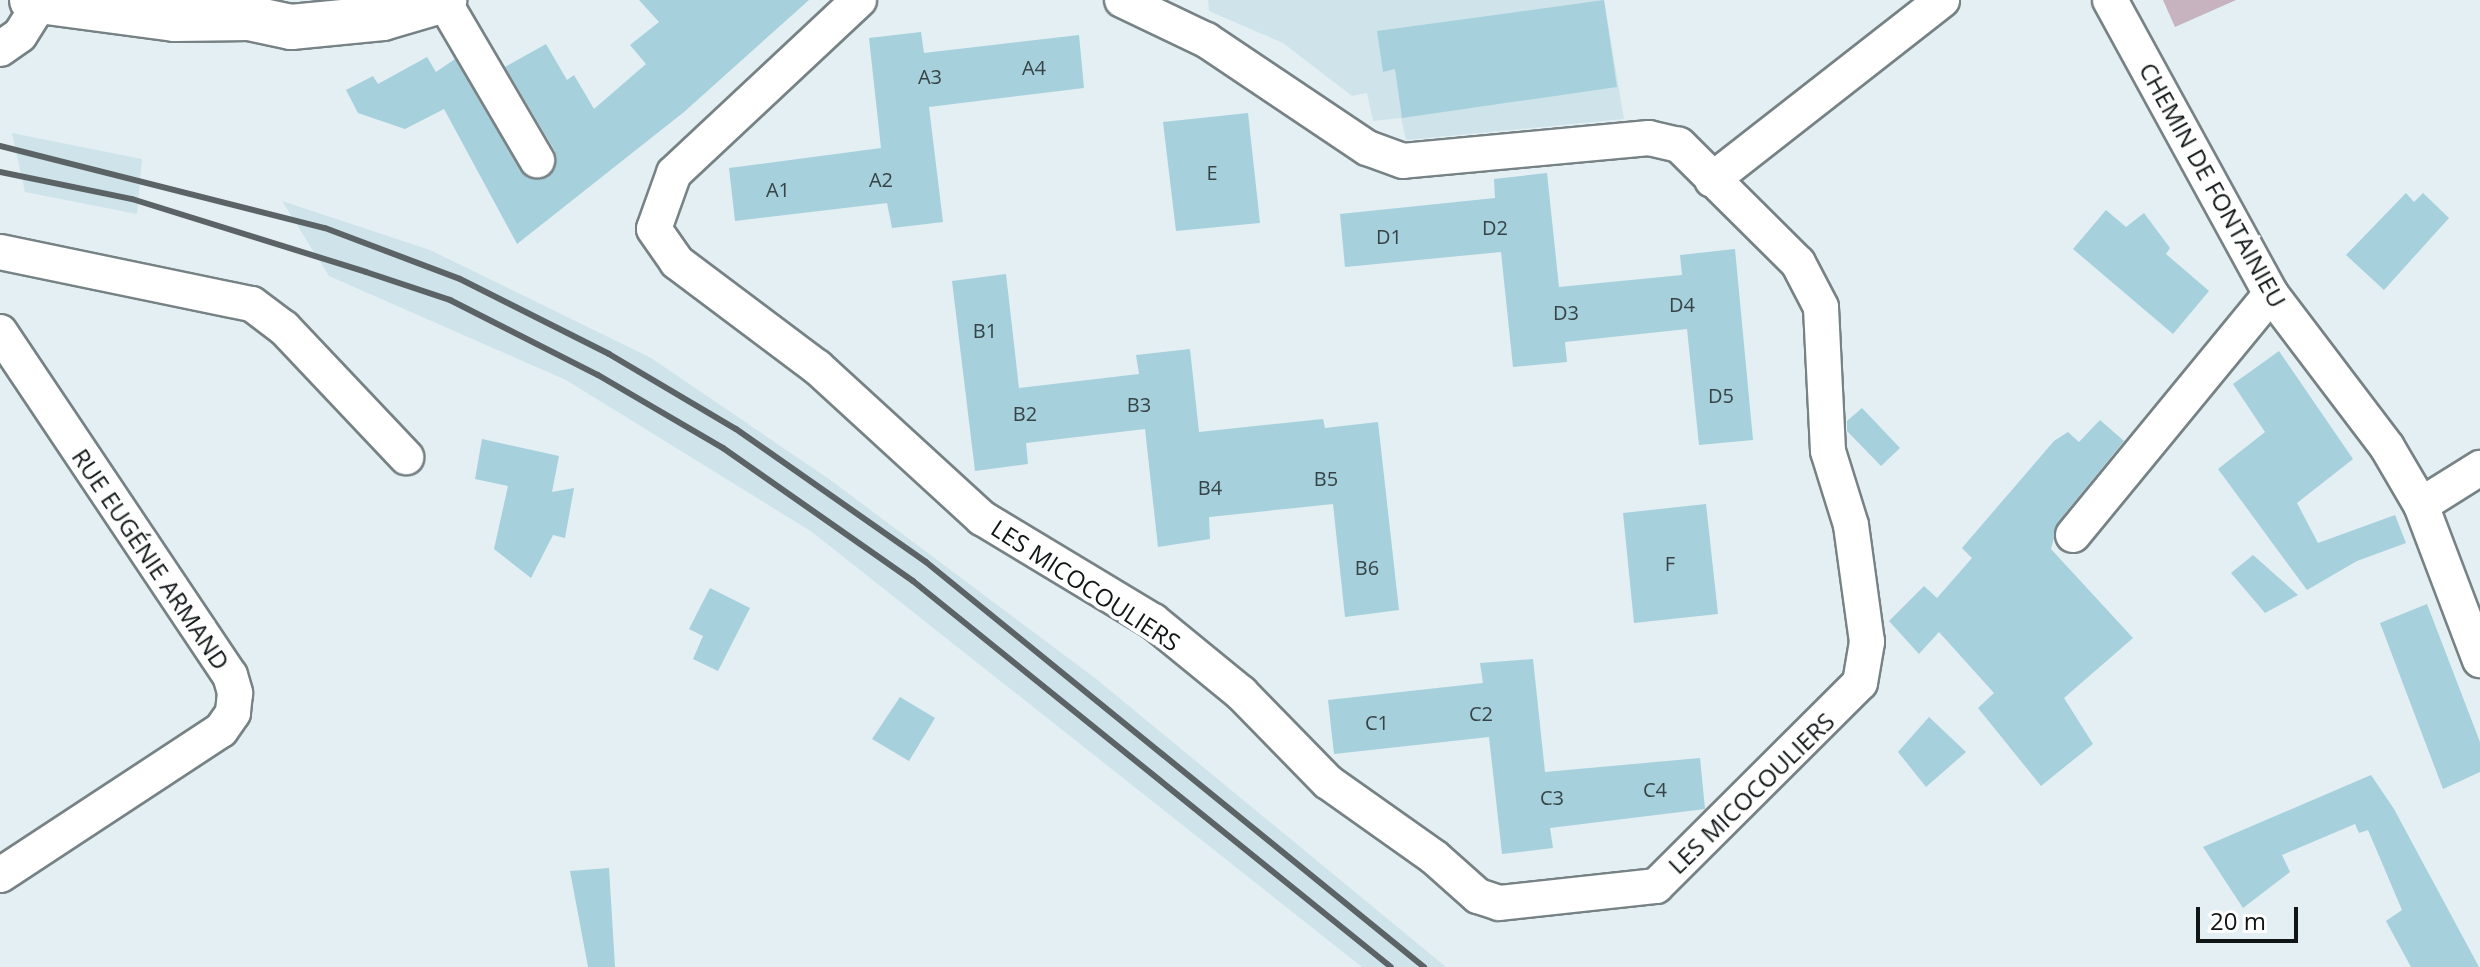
<!DOCTYPE html>
<html>
<head>
<meta charset="utf-8">
<style>
  body { margin:0 }
  #map { position:relative; width:2480px; height:967px; overflow:hidden; background:#e3eff3; font-family:"Open Sans",sans-serif }
  div>[style] { position:absolute }
  .built>* { inset:0; background:#cfe4ea }
  .green>* { inset:0; background:#c7b2bf }
  .building>* { inset:0; background:#a6d0dc }
  .roads { filter:drop-shadow(2px 0 #778285) drop-shadow(-2px 0 #778285) drop-shadow(0 2px #778285) drop-shadow(0 -2px #778285) }
  .street>* { height:34px; margin:-17px; padding:0 17px; transform-origin:17px; border-radius:17px; background:#fff }
  .secondary>* { height:44px; margin:-22px; padding:0 22px; transform-origin:22px; border-radius:22px; background:#fff }
  .rail>* { height:6px; margin:-3px; padding:0 3px; transform-origin:3px; border-radius:3px; background:#5c6366 }
  span { translate:-50% -50%; white-space:nowrap; text-align:center; line-height:1.15; -webkit-text-stroke:8px #fff; paint-order:stroke }
  .number-label { font-size:20px; color:#364448 }
  .number-label span { -webkit-text-stroke-width:0 }
  .street-label { font-size:24px; color:#101516 }
  .scale { position:absolute; left:2196px; top:907px; width:102px; height:36px; box-sizing:border-box; border:4px solid #101516; border-top:0; padding-left:10px; font-size:24px; line-height:28px; white-space:nowrap; color:#101516; -webkit-text-stroke:6px #fff; paint-order:stroke }
</style>
</head>
<body>
<div id="map">
  <div class="built">
    <div style="clip-path:polygon(1208px 0,1604px 0,1624px 119px,1406px 140px,1401px 118px,1373px 121px,1367px 93px,1352px 96px,1283px 43px,1209px 11px)"></div>
    <div style="clip-path:polygon(12px 133px,142px 159px,137px 214px,25px 192px)"></div>
    <div style="clip-path:polygon(282px 201px,430px 250px,651px 358px,829px 479px,1095px 678px,1446px 967px,1362px 967px,812px 532px,566px 380px,329px 276px)"></div>
  </div>
  <div class="green">
    <div style="clip-path:polygon(2163px 0,2236px 0,2175px 27px)"></div>
  </div>
  <div class="building">
    <div style="clip-path:polygon(639px 0,809px 0,684px 112px,517px 244px,444px 109px,405px 129px,358px 113px,346px 90px,373px 76px,378px 84px,427px 57px,436px 72px,455px 59px,520px 170px,528px 178px,546px 178px,555px 169px,555px 151px,505px 67px,546px 44px,567px 80px,574px 75px,594px 109px,646px 64px,630px 45px,659px 22px)"></div>
    <div style="clip-path:polygon(1604px 0,1617px 87px,1402px 118px,1395px 69px,1383px 72px,1377px 31px)"></div>
    <div style="clip-path:polygon(921px 32px,924px 53px,1079px 35px,1084px 88px,929px 107px,943px 222px,892px 228px,887px 203px,735px 221px,729px 168px,881px 148px,869px 38px)"></div>
    <div style="clip-path:polygon(1248px 113px,1260px 223px,1176px 231px,1163px 122px)"></div>
    <div style="clip-path:polygon(1547px 173px,1559px 287px,1682px 275px,1680px 255px,1735px 249px,1753px 440px,1699px 445px,1687px 329px,1565px 342px,1567px 362px,1513px 367px,1501px 252px,1345px 267px,1340px 214px,1495px 198px,1494px 179px)"></div>
    <div style="clip-path:polygon(2406px 193px,2414px 202px,2423px 193px,2449px 218px,2384px 290px,2346px 255px)"></div>
    <div style="clip-path:polygon(2106px 210px,2126px 227px,2144px 213px,2170px 248px,2166px 254px,2209px 291px,2173px 334px,2073px 249px)"></div>
    <div style="clip-path:polygon(1006px 274px,1019px 388px,1139px 374px,1136px 355px,1190px 349px,1199px 432px,1323px 419px,1325px 428px,1378px 422px,1399px 610px,1345px 617px,1333px 504px,1209px 517px,1210px 539px,1158px 547px,1145px 429px,1026px 443px,1028px 464px,975px 471px,952px 281px)"></div>
    <div style="clip-path:polygon(2279px 351px,2353px 459px,2297px 503px,2318px 543px,2395px 515px,2406px 543px,2357px 561px,2307px 590px,2218px 469px,2265px 432px,2233px 384px)"></div>
    <div style="clip-path:polygon(1862px 408px,1900px 448px,1881px 466px,1847px 431px,1847px 421px)"></div>
    <div style="clip-path:polygon(2100px 420px,2124px 441px,2058px 522px,2051px 549px,2133px 638px,2064px 698px,2093px 744px,2041px 786px,1978px 708px,1994px 693px,1939px 632px,1919px 654px,1889px 621px,1924px 586px,1937px 598px,1972px 558px,1962px 548px,2054px 441px,2068px 432px,2079px 442px)"></div>
    <div style="clip-path:polygon(482px 439px,559px 456px,552px 492px,574px 488px,565px 538px,553px 535px,531px 578px,494px 549px,508px 486px,475px 479px)"></div>
    <div style="clip-path:polygon(1706px 504px,1718px 614px,1634px 623px,1623px 513px)"></div>
    <div style="clip-path:polygon(2253px 555px,2298px 595px,2265px 613px,2231px 573px)"></div>
    <div style="clip-path:polygon(710px 588px,750px 608px,718px 671px,693px 659px,703px 636px,689px 629px)"></div>
    <div style="clip-path:polygon(2427px 604px,2480px 742px,2480px 772px,2443px 789px,2380px 623px)"></div>
    <div style="clip-path:polygon(1533px 659px,1545px 772px,1700px 758px,1705px 809px,1550px 828px,1553px 848px,1502px 854px,1489px 737px,1334px 754px,1328px 700px,1483px 683px,1480px 663px)"></div>
    <div style="clip-path:polygon(900px 697px,935px 718px,909px 761px,872px 739px)"></div>
    <div style="clip-path:polygon(1929px 717px,1966px 752px,1926px 787px,1898px 752px)"></div>
    <div style="clip-path:polygon(2371px 775px,2394px 809px,2479px 967px,2411px 967px,2386px 921px,2402px 910px,2368px 830px,2359px 833px,2355px 824px,2282px 855px,2290px 872px,2243px 908px,2203px 847px)"></div>
    <div style="clip-path:polygon(609px 868px,615px 967px,588px 967px,570px 871px)"></div>
  </div>
  <div class="roads">
    <div class="street">
      <div style="left:443px;top:0;width:186px;rotate:59.6deg"></div>
      <div style="left:859px;top:0;width:253px;rotate:136.9deg"></div>
      <div style="left:674px;top:173px;width:59px;rotate:109.7deg"></div>
      <div style="left:654px;top:229px;width:40px;rotate:55.1deg"></div>
      <div style="left:677px;top:262px;width:175px;rotate:36.9deg"></div>
      <div style="left:817px;top:367px;width:224px;rotate:42.5deg"></div>
      <div style="left:982px;top:518px;width:200px;rotate:31.1deg"></div>
      <div style="left:1153px;top:621px;width:114px;rotate:39.3deg"></div>
      <div style="left:1241px;top:693px;width:124px;rotate:45.7deg"></div>
      <div style="left:1328px;top:782px;width:130px;rotate:35.3deg"></div>
      <div style="left:1434px;top:857px;width:59px;rotate:41.6deg"></div>
      <div style="left:1478px;top:896px;width:22px;rotate:18deg"></div>
      <div style="left:1499px;top:903px;width:158px;rotate:-6.2deg"></div>
      <div style="left:1656px;top:886px;width:288px;rotate:-44.9deg"></div>
      <div style="left:1860px;top:683px;width:42px;rotate:-80.3deg"></div>
      <div style="left:1867px;top:642px;width:118px;rotate:-97.8deg"></div>
      <div style="left:1851px;top:525px;width:77px;rotate:-107.3deg"></div>
      <div style="left:1828px;top:451px;width:144px;rotate:-92.8deg"></div>
      <div style="left:1821px;top:307px;width:50px;rotate:-117.6deg"></div>
      <div style="left:1798px;top:263px;width:168px;rotate:-135.2deg"></div>
      <div style="left:1679px;top:145px;width:31px;rotate:-167deg"></div>
      <div style="left:1649px;top:138px;width:247px;rotate:174.7deg"></div>
      <div style="left:1403px;top:161px;width:38px;rotate:-160deg"></div>
      <div style="left:1367px;top:148px;width:194px;rotate:-146.1deg"></div>
      <div style="left:1206px;top:40px;width:93px;rotate:-154.5deg"></div>
      <div style="left:2110px;top:0;width:335px;rotate:61.3deg"></div>
      <div style="left:2271px;top:294px;width:192px;rotate:52.8deg"></div>
      <div style="left:2387px;top:447px;width:67px;rotate:59.6deg"></div>
      <div style="left:2421px;top:505px;width:166px;rotate:69.2deg"></div>
      <div style="left:0;top:49px;width:24px;rotate:-35deg"></div>
      <div style="left:20px;top:35px;width:41px;rotate:-57.8deg"></div>
      <div style="left:1712px;top:180px;width:292px;rotate:-38deg"></div>
      <div style="left:0;top:252px;width:257px;rotate:11.7deg"></div>
      <div style="left:252px;top:304px;width:40px;rotate:37deg"></div>
      <div style="left:284px;top:328px;width:178px;rotate:46.6deg"></div>
      <div style="left:0;top:332px;width:413px;rotate:56.2deg"></div>
      <div style="left:230px;top:675px;width:19px;rotate:74deg"></div>
      <div style="left:235px;top:693px;width:20px;rotate:96deg"></div>
      <div style="left:233px;top:713px;width:21px;rotate:125deg"></div>
      <div style="left:221px;top:730px;width:264px;rotate:146.7deg"></div>
      <div style="left:2421px;top:505px;width:70px;rotate:-32.1deg"></div>
      <div style="left:2073px;top:535px;width:312px;rotate:-50.6deg"></div>
    </div>
    <div class="secondary">
      <div style="left:32px;top:0;width:144px;rotate:7.6deg"></div>
      <div style="left:175px;top:19px;width:74px;rotate:-0.8deg"></div>
      <div style="left:249px;top:18px;width:43px;rotate:12.1deg"></div>
      <div style="left:291px;top:27px;width:92px;rotate:-5.6deg"></div>
      <div style="left:383px;top:18px;width:64px;rotate:-16.4deg"></div>
    </div>
  </div>
  <div class="rail">
    <div style="left:0;top:146px;width:335px;rotate:14.2deg"></div>
    <div style="left:325px;top:228px;width:144px;rotate:20.7deg"></div>
    <div style="left:460px;top:279px;width:167px;rotate:26.7deg"></div>
    <div style="left:609px;top:354px;width:147px;rotate:30.6deg"></div>
    <div style="left:736px;top:429px;width:232px;rotate:35deg"></div>
    <div style="left:926px;top:562px;width:642px;rotate:39.12deg"></div>
    <div style="left:0;top:172px;width:135px;rotate:11.6deg"></div>
    <div style="left:132px;top:199px;width:245px;rotate:17.3deg"></div>
    <div style="left:366px;top:272px;width:89px;rotate:18.4deg"></div>
    <div style="left:450px;top:300px;width:166px;rotate:26.9deg"></div>
    <div style="left:598px;top:375px;width:145px;rotate:30.3deg"></div>
    <div style="left:723px;top:448px;width:232px;rotate:35deg"></div>
    <div style="left:913px;top:581px;width:614px;rotate:38.92deg"></div>
  </div>
  <div class="number-label">
    <span style="left:1034px;top:67px">A4</span>
    <span style="left:930px;top:76px">A3</span>
    <span style="left:1212px;top:172px">E</span>
    <span style="left:881px;top:179px">A2</span>
    <span style="left:778px;top:189px">A1</span>
    <span style="left:1495px;top:227px">D2</span>
    <span style="left:1389px;top:236px">D1</span>
    <span style="left:1682px;top:304px">D4</span>
    <span style="left:1566px;top:312px">D3</span>
    <span style="left:985px;top:330px">B1</span>
    <span style="left:1721px;top:395px">D5</span>
    <span style="left:1139px;top:404px">B3</span>
    <span style="left:1025px;top:413px">B2</span>
    <span style="left:1326px;top:478px">B5</span>
    <span style="left:1210px;top:487px">B4</span>
    <span style="left:1670px;top:563px">F</span>
    <span style="left:1367px;top:567px">B6</span>
    <span style="left:1481px;top:713px">C2</span>
    <span style="left:1377px;top:722px">C1</span>
    <span style="left:1655px;top:789px">C4</span>
    <span style="left:1552px;top:797px">C3</span>
  </div>
  <div class="street-label">
    <span style="left:2213px;top:185px;rotate:61deg">CHEMIN DE FONTAINIEU</span>
    <span style="left:151px;top:559px;rotate:56deg">RUE EUGÉNIE ARMAND</span>
    <span style="left:1086px;top:585px;rotate:33deg">LES MICOCOULIERS</span>
    <span style="left:1751px;top:793px;rotate:-44deg">LES MICOCOULIERS</span>
  </div>
  <div class="scale">20 m</div>
</div>
</body>
</html>
